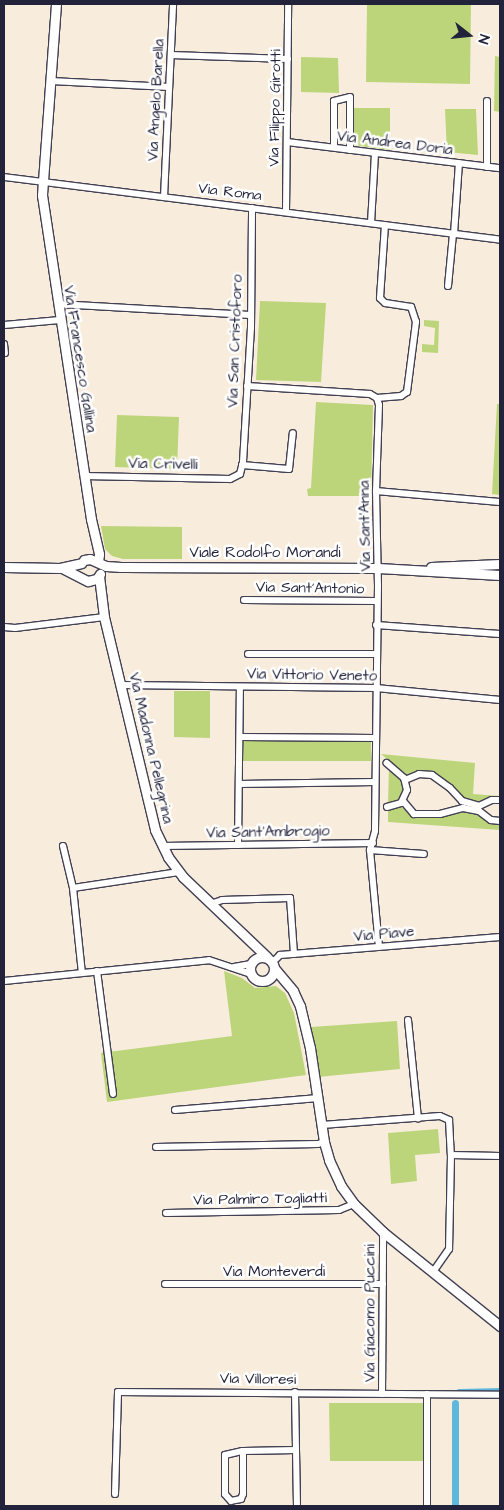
<!DOCTYPE html>
<html>
<head>
<meta charset="utf-8">
<style>
  body { margin:0 }
  #map { position:relative; width:504px; height:1510px; overflow:hidden; background:#f8eddd; font-family:"Architects Daughter",sans-serif }
  div>[style] { position:absolute }
  .green>* { inset:0; background:#bdd57a }
  .canal>* { height:7px; margin:-3.5px; padding:0 3.5px; transform-origin:3.5px; border-radius:3.5px; background:#5fb7dc }
  .roads { filter:drop-shadow(1px 0 #424053) drop-shadow(-1px 0 #424053) drop-shadow(0 1px #424053) drop-shadow(0 -1px #424053) }
  .street>* { height:6px; margin:-3px; padding:0 3px; transform-origin:3px; border-radius:3px; background:#fff }
  .secondary>* { height:9px; margin:-4.5px; padding:0 4.5px; transform-origin:4.5px; border-radius:4.5px; background:#fff }
  .secondary>.ring { margin:-4.5px; padding:0; box-sizing:content-box; background:none; border:9px solid #fff; border-radius:50% }
  span { translate:-50% -50%; white-space:nowrap; text-align:center; line-height:1.15; -webkit-text-stroke:5px #fff; paint-order:stroke }
  .street-label { font-size:15px; color:#22223b }
  .frame { position:absolute; inset:0; border:5px solid #22223b; pointer-events:none }
  .north { position:absolute; left:444px; top:10px; width:50px; height:50px; -webkit-text-stroke:4px #fff; paint-order:stroke; rotate:106deg; font-size:14px; font-weight:700; line-height:20px; text-align:center; color:#22223b }
  .north::after { content:''; display:block; margin:auto; width:18px; height:22px; background:#22223b; clip-path:polygon(50% 0,100% 100%,50% 72%,0 100%) }
</style>
</head>
<body>
<div id="map">
  <div class="green">
    <div style="clip-path:polygon(367px 4px,471px 4px,470px 84px,366px 82px)"></div>
    <div style="clip-path:polygon(495px 56px,500px 57px,500px 112px,494px 111px)"></div>
    <div style="clip-path:polygon(301px 57px,338px 58px,339px 93px,301px 92px)"></div>
    <div style="clip-path:polygon(353px 108px,390px 108px,390px 150px,353px 145px)"></div>
    <div style="clip-path:polygon(445px 109px,476px 109px,478px 155px,447px 152px)"></div>
    <div style="clip-path:polygon(260px 301px,326px 303px,321px 382px,256px 380px)"></div>
    <div style="clip-path:polygon(424px 320px,439px 321px,438px 353px,422px 352px,422px 344px,434px 345px,435px 328px,424px 326px)"></div>
    <div style="clip-path:polygon(316px 402px,373px 405px,371px 496px,308px 496px,307px 489px,311px 488px)"></div>
    <div style="clip-path:polygon(497px 404px,500px 404px,500px 495px,492px 494px)"></div>
    <div style="clip-path:polygon(117px 415px,179px 417px,177px 469px,115px 467px)"></div>
    <div style="clip-path:polygon(101px 526px,182px 527px,182px 559px,123px 559px,112px 556px,105px 549px)"></div>
    <div style="clip-path:polygon(174px 691px,210px 691px,210px 738px,174px 737px)"></div>
    <div style="clip-path:polygon(243px 739px,371px 740px,371px 761px,243px 761px)"></div>
    <div style="clip-path:polygon(381px 754px,475px 763px,473px 794px,500px 796px,500px 799px,482px 803px,467px 800px,435px 774px,405px 774px)"></div>
    <div style="clip-path:polygon(389px 766px,399px 775px,405px 789px,399px 802px,388px 805px)"></div>
    <div style="clip-path:polygon(403px 805px,416px 816px,441px 817px,460px 810px,477px 812px,500px 823px,500px 830px,388px 822px,388px 809px)"></div>
    <div style="clip-path:polygon(224px 971px,242px 978px,255px 988px,276px 986px,285px 993px,294px 1013px,306px 1075px,107px 1102px,101px 1053px,232px 1036px)"></div>
    <div style="clip-path:polygon(397px 1021px,400px 1069px,318px 1077px,311px 1027px)"></div>
    <div style="clip-path:polygon(438px 1129px,440px 1153px,415px 1155px,417px 1181px,391px 1184px,388px 1133px)"></div>
    <div style="clip-path:polygon(329px 1403px,423px 1403px,423px 1461px,330px 1461px)"></div>
  </div>
  <div class="canal">
    <div style="left:459px;top:1392px;width:41px;rotate:-1.4deg"></div>
    <div style="left:455px;top:1403px;width:103px;rotate:90deg"></div>
  </div>
  <div class="roads">
    <div class="street">
      <div style="left:171px;top:55px;width:117px;rotate:2deg"></div>
      <div style="left:51px;top:81px;width:118px;rotate:2.9deg"></div>
      <div style="left:287px;top:142px;width:215px;rotate:7deg"></div>
      <div style="left:334px;top:147px;width:46px;rotate:-90deg"></div>
      <div style="left:334px;top:101px;width:16px;rotate:-14deg"></div>
      <div style="left:350px;top:97px;width:53px;rotate:90deg"></div>
      <div style="left:487px;top:167px;width:66px;rotate:-90deg"></div>
      <div style="left:4px;top:177px;width:500px;rotate:7.2deg"></div>
      <div style="left:164px;top:197px;width:193px;rotate:-87.3deg"></div>
      <div style="left:286px;top:212px;width:208px;rotate:-89.4deg"></div>
      <div style="left:371px;top:223px;width:70px;rotate:-86.7deg"></div>
      <div style="left:454px;top:234px;width:71px;rotate:-86deg"></div>
      <div style="left:448px;top:286px;width:52px;rotate:-84.5deg"></div>
      <div style="left:58px;top:304px;width:192px;rotate:3.3deg"></div>
      <div style="left:4px;top:325px;width:56px;rotate:-5.1deg"></div>
      <div style="left:4px;top:344px;width:9px;rotate:84deg"></div>
      <div style="left:247px;top:386px;width:123px;rotate:3.7deg"></div>
      <div style="left:370px;top:394px;width:8px;rotate:30deg"></div>
      <div style="left:377px;top:398px;width:24px;rotate:-5deg"></div>
      <div style="left:401px;top:396px;width:7px;rotate:-34deg"></div>
      <div style="left:407px;top:392px;width:71px;rotate:-82.7deg"></div>
      <div style="left:416px;top:322px;width:16px;rotate:-108deg"></div>
      <div style="left:411px;top:307px;width:26px;rotate:-171deg"></div>
      <div style="left:385px;top:303px;width:7px;rotate:-135deg"></div>
      <div style="left:380px;top:298px;width:73px;rotate:-86.1deg"></div>
      <div style="left:377px;top:398px;width:7px;rotate:74deg"></div>
      <div style="left:379px;top:405px;width:86px;rotate:92deg"></div>
      <div style="left:376px;top:491px;width:94px;rotate:88.8deg"></div>
      <div style="left:378px;top:585px;width:246px;rotate:90.7deg"></div>
      <div style="left:375px;top:831px;width:20px;rotate:105deg"></div>
      <div style="left:370px;top:850px;width:97px;rotate:84.7deg"></div>
      <div style="left:242px;top:465px;width:47px;rotate:4.9deg"></div>
      <div style="left:289px;top:469px;width:36px;rotate:-84deg"></div>
      <div style="left:84px;top:476px;width:146px;rotate:1.2deg"></div>
      <div style="left:230px;top:479px;width:11px;rotate:-27deg"></div>
      <div style="left:240px;top:474px;width:12px;rotate:-76deg"></div>
      <div style="left:243px;top:462px;width:134px;rotate:-86.6deg"></div>
      <div style="left:251px;top:328px;width:120px;rotate:-89.5deg"></div>
      <div style="left:376px;top:491px;width:124px;rotate:5.1deg"></div>
      <div style="left:244px;top:600px;width:132px;rotate:0.4deg"></div>
      <div style="left:376px;top:625px;width:124px;rotate:4.2deg"></div>
      <div style="left:4px;top:627px;width:11px;rotate:5deg"></div>
      <div style="left:15px;top:628px;width:90px;rotate:-7deg"></div>
      <div style="left:248px;top:654px;width:128px"></div>
      <div style="left:122px;top:685px;width:254px;rotate:0.7deg"></div>
      <div style="left:376px;top:688px;width:125px;rotate:5.5deg"></div>
      <div style="left:241px;top:737px;width:134px;rotate:0.4deg"></div>
      <div style="left:405px;top:780px;width:15px;rotate:-23deg"></div>
      <div style="left:419px;top:774px;width:13px;rotate:4deg"></div>
      <div style="left:432px;top:775px;width:22px;rotate:36deg"></div>
      <div style="left:450px;top:788px;width:18px;rotate:47deg"></div>
      <div style="left:462px;top:801px;width:18px;rotate:16deg"></div>
      <div style="left:479px;top:806px;width:14px;rotate:-25deg"></div>
      <div style="left:492px;top:800px;width:8px"></div>
      <div style="left:239px;top:784px;width:136px;rotate:-0.8deg"></div>
      <div style="left:403px;top:801px;width:17px;rotate:50deg"></div>
      <div style="left:414px;top:814px;width:26px"></div>
      <div style="left:440px;top:814px;width:24px;rotate:-15deg"></div>
      <div style="left:463px;top:808px;width:16px;rotate:11deg"></div>
      <div style="left:479px;top:811px;width:15px;rotate:37deg"></div>
      <div style="left:491px;top:820px;width:9px;rotate:6deg"></div>
      <div style="left:387px;top:807px;width:15px;rotate:-16deg"></div>
      <div style="left:401px;top:803px;width:14px;rotate:-65deg"></div>
      <div style="left:407px;top:790px;width:12px;rotate:-104deg"></div>
      <div style="left:404px;top:778px;width:23px;rotate:-139deg"></div>
      <div style="left:238px;top:845px;width:158px;rotate:-89.3deg"></div>
      <div style="left:63px;top:846px;width:43px;rotate:76.6deg"></div>
      <div style="left:73px;top:888px;width:85px;rotate:84deg"></div>
      <div style="left:162px;top:846px;width:211px;rotate:-0.8deg"></div>
      <div style="left:370px;top:850px;width:54px;rotate:4.2deg"></div>
      <div style="left:73px;top:888px;width:107px;rotate:-8.6deg"></div>
      <div style="left:210px;top:904px;width:13px;rotate:-18deg"></div>
      <div style="left:222px;top:900px;width:68px;rotate:-1.7deg"></div>
      <div style="left:290px;top:898px;width:56px;rotate:85.9deg"></div>
      <div style="left:273px;top:962px;width:10px;rotate:-45deg"></div>
      <div style="left:280px;top:955px;width:221px;rotate:-4.7deg"></div>
      <div style="left:234px;top:967px;width:17px;rotate:-10deg"></div>
      <div style="left:97px;top:971px;width:124px;rotate:82.6deg"></div>
      <div style="left:4px;top:981px;width:206px;rotate:-5.8deg"></div>
      <div style="left:209px;top:960px;width:44px;rotate:18.4deg"></div>
      <div style="left:408px;top:1020px;width:99px;rotate:84.2deg"></div>
      <div style="left:175px;top:1110px;width:144px;rotate:-4.8deg"></div>
      <div style="left:322px;top:1125px;width:118px;rotate:-4.4deg"></div>
      <div style="left:440px;top:1116px;width:10px;rotate:24deg"></div>
      <div style="left:449px;top:1120px;width:35px;rotate:87deg"></div>
      <div style="left:451px;top:1155px;width:94px;rotate:91.2deg"></div>
      <div style="left:449px;top:1249px;width:28px;rotate:125deg"></div>
      <div style="left:156px;top:1147px;width:162px;rotate:-1.1deg"></div>
      <div style="left:318px;top:1144px;width:6px;rotate:-18deg"></div>
      <div style="left:451px;top:1155px;width:49px;rotate:1.2deg"></div>
      <div style="left:166px;top:1213px;width:173px;rotate:-1deg"></div>
      <div style="left:339px;top:1210px;width:16px;rotate:-22deg"></div>
      <div style="left:165px;top:1284px;width:218px"></div>
      <div style="left:295px;top:1392px;width:114px;rotate:89deg"></div>
      <div style="left:382px;top:1394px;width:162px;rotate:-89.6deg"></div>
      <div style="left:427px;top:1394px;width:112px;rotate:90deg"></div>
      <div style="left:243px;top:1451px;width:43px;rotate:90deg"></div>
      <div style="left:243px;top:1494px;width:5px;rotate:112deg"></div>
      <div style="left:241px;top:1499px;width:10px;rotate:169deg"></div>
      <div style="left:231px;top:1501px;width:9px;rotate:-131deg"></div>
      <div style="left:225px;top:1494px;width:39px;rotate:-90deg"></div>
      <div style="left:225px;top:1455px;width:18px;rotate:-13deg"></div>
      <div style="left:243px;top:1451px;width:53px;rotate:-1.1deg"></div>
      <div style="left:115px;top:1494px;width:102px;rotate:-88.3deg"></div>
      <div style="left:118px;top:1392px;width:382px;rotate:0.4deg"></div>
    </div>
    <div class="secondary">
      <div style="left:56px;top:4px;width:192px;rotate:94.2deg"></div>
      <div style="left:42px;top:195px;width:328px;rotate:81.4deg"></div>
      <div style="left:91px;top:519px;width:36px;rotate:77deg"></div>
      <div style="left:99px;top:554px;width:8px;rotate:97deg"></div>
      <div style="left:84px;top:560px;width:6px;rotate:-9deg"></div>
      <div style="left:90px;top:559px;width:17px;rotate:24deg"></div>
      <div style="left:106px;top:566px;width:15px;rotate:4deg"></div>
      <div style="left:121px;top:567px;width:257px;rotate:0.2deg"></div>
      <div style="left:378px;top:568px;width:122px;rotate:3.3deg"></div>
      <div style="left:4px;top:567px;width:56px;rotate:1deg"></div>
      <div style="left:60px;top:568px;width:22px;rotate:-13deg"></div>
      <div style="left:431px;top:567px;width:69px;rotate:-2.5deg"></div>
      <div style="left:62px;top:568px;width:29px;rotate:27deg"></div>
      <div style="left:88px;top:581px;width:9px;rotate:-13deg"></div>
      <div style="left:97px;top:579px;width:6px;rotate:-59deg"></div>
      <div style="left:99px;top:576px;width:41px;rotate:83deg"></div>
      <div style="left:104px;top:617px;width:219px;rotate:76.5deg"></div>
      <div style="left:155px;top:830px;width:30px;rotate:64deg"></div>
      <div style="left:168px;top:857px;width:25px;rotate:53deg"></div>
      <div style="left:183px;top:877px;width:116px;rotate:43.6deg"></div>
      <div class="ring" style="left:250px;top:957px;width:15px;height:15px"></div>
      <div style="left:274px;top:968px;width:30px;rotate:50deg"></div>
      <div style="left:293px;top:991px;width:17px;rotate:65deg"></div>
      <div style="left:300px;top:1006px;width:43px;rotate:76.6deg"></div>
      <div style="left:310px;top:1048px;width:95px;rotate:81.5deg"></div>
      <div style="left:324px;top:1142px;width:19px;rotate:74deg"></div>
      <div style="left:329px;top:1160px;width:29px;rotate:65deg"></div>
      <div style="left:341px;top:1186px;width:22px;rotate:54deg"></div>
      <div style="left:354px;top:1204px;width:40px;rotate:44deg"></div>
      <div style="left:383px;top:1232px;width:150px;rotate:38.8deg"></div>
    </div>
  </div>
  <div class="street-label">
    <span style="left:156px;top:100px;rotate:-87deg">Via Angelo Barella</span>
    <span style="left:275px;top:108px;rotate:-89deg">Via Filippo Girotti</span>
    <span style="left:395px;top:143px;rotate:7deg">Via Andrea Doria</span>
    <span style="left:230px;top:192px;rotate:7deg">Via Roma</span>
    <span style="left:235px;top:341px;rotate:-88deg">Via San Cristoforo</span>
    <span style="left:80px;top:359px;rotate:81deg">Via Francesco Gallina</span>
    <span style="left:163px;top:464px;rotate:1deg">Via Crivelli</span>
    <span style="left:365px;top:526px;rotate:-91deg">Via Sant'Anna</span>
    <span style="left:265px;top:553px">Viale Rodolfo Morandi</span>
    <span style="left:310px;top:588px;rotate:1deg">Via Sant'Antonio</span>
    <span style="left:312px;top:675px;rotate:1deg">Via Vittorio Veneto</span>
    <span style="left:151px;top:748px;rotate:77deg">Via Madonna Pellegrina</span>
    <span style="left:268px;top:832px;rotate:-1deg">Via Sant'Ambrogio</span>
    <span style="left:384px;top:934px;rotate:-5deg">Via Piave</span>
    <span style="left:260px;top:1199px;rotate:-1deg">Via Palmiro Togliatti</span>
    <span style="left:274px;top:1272px">Via Monteverdi</span>
    <span style="left:370px;top:1313px;rotate:-90deg">Via Giacomo Puccini</span>
    <span style="left:258px;top:1379px;rotate:1deg">Via Villoresi</span>
  </div>
  <div class="frame"></div>
  <div class="north">N</div>
</div>
</body>
</html>
